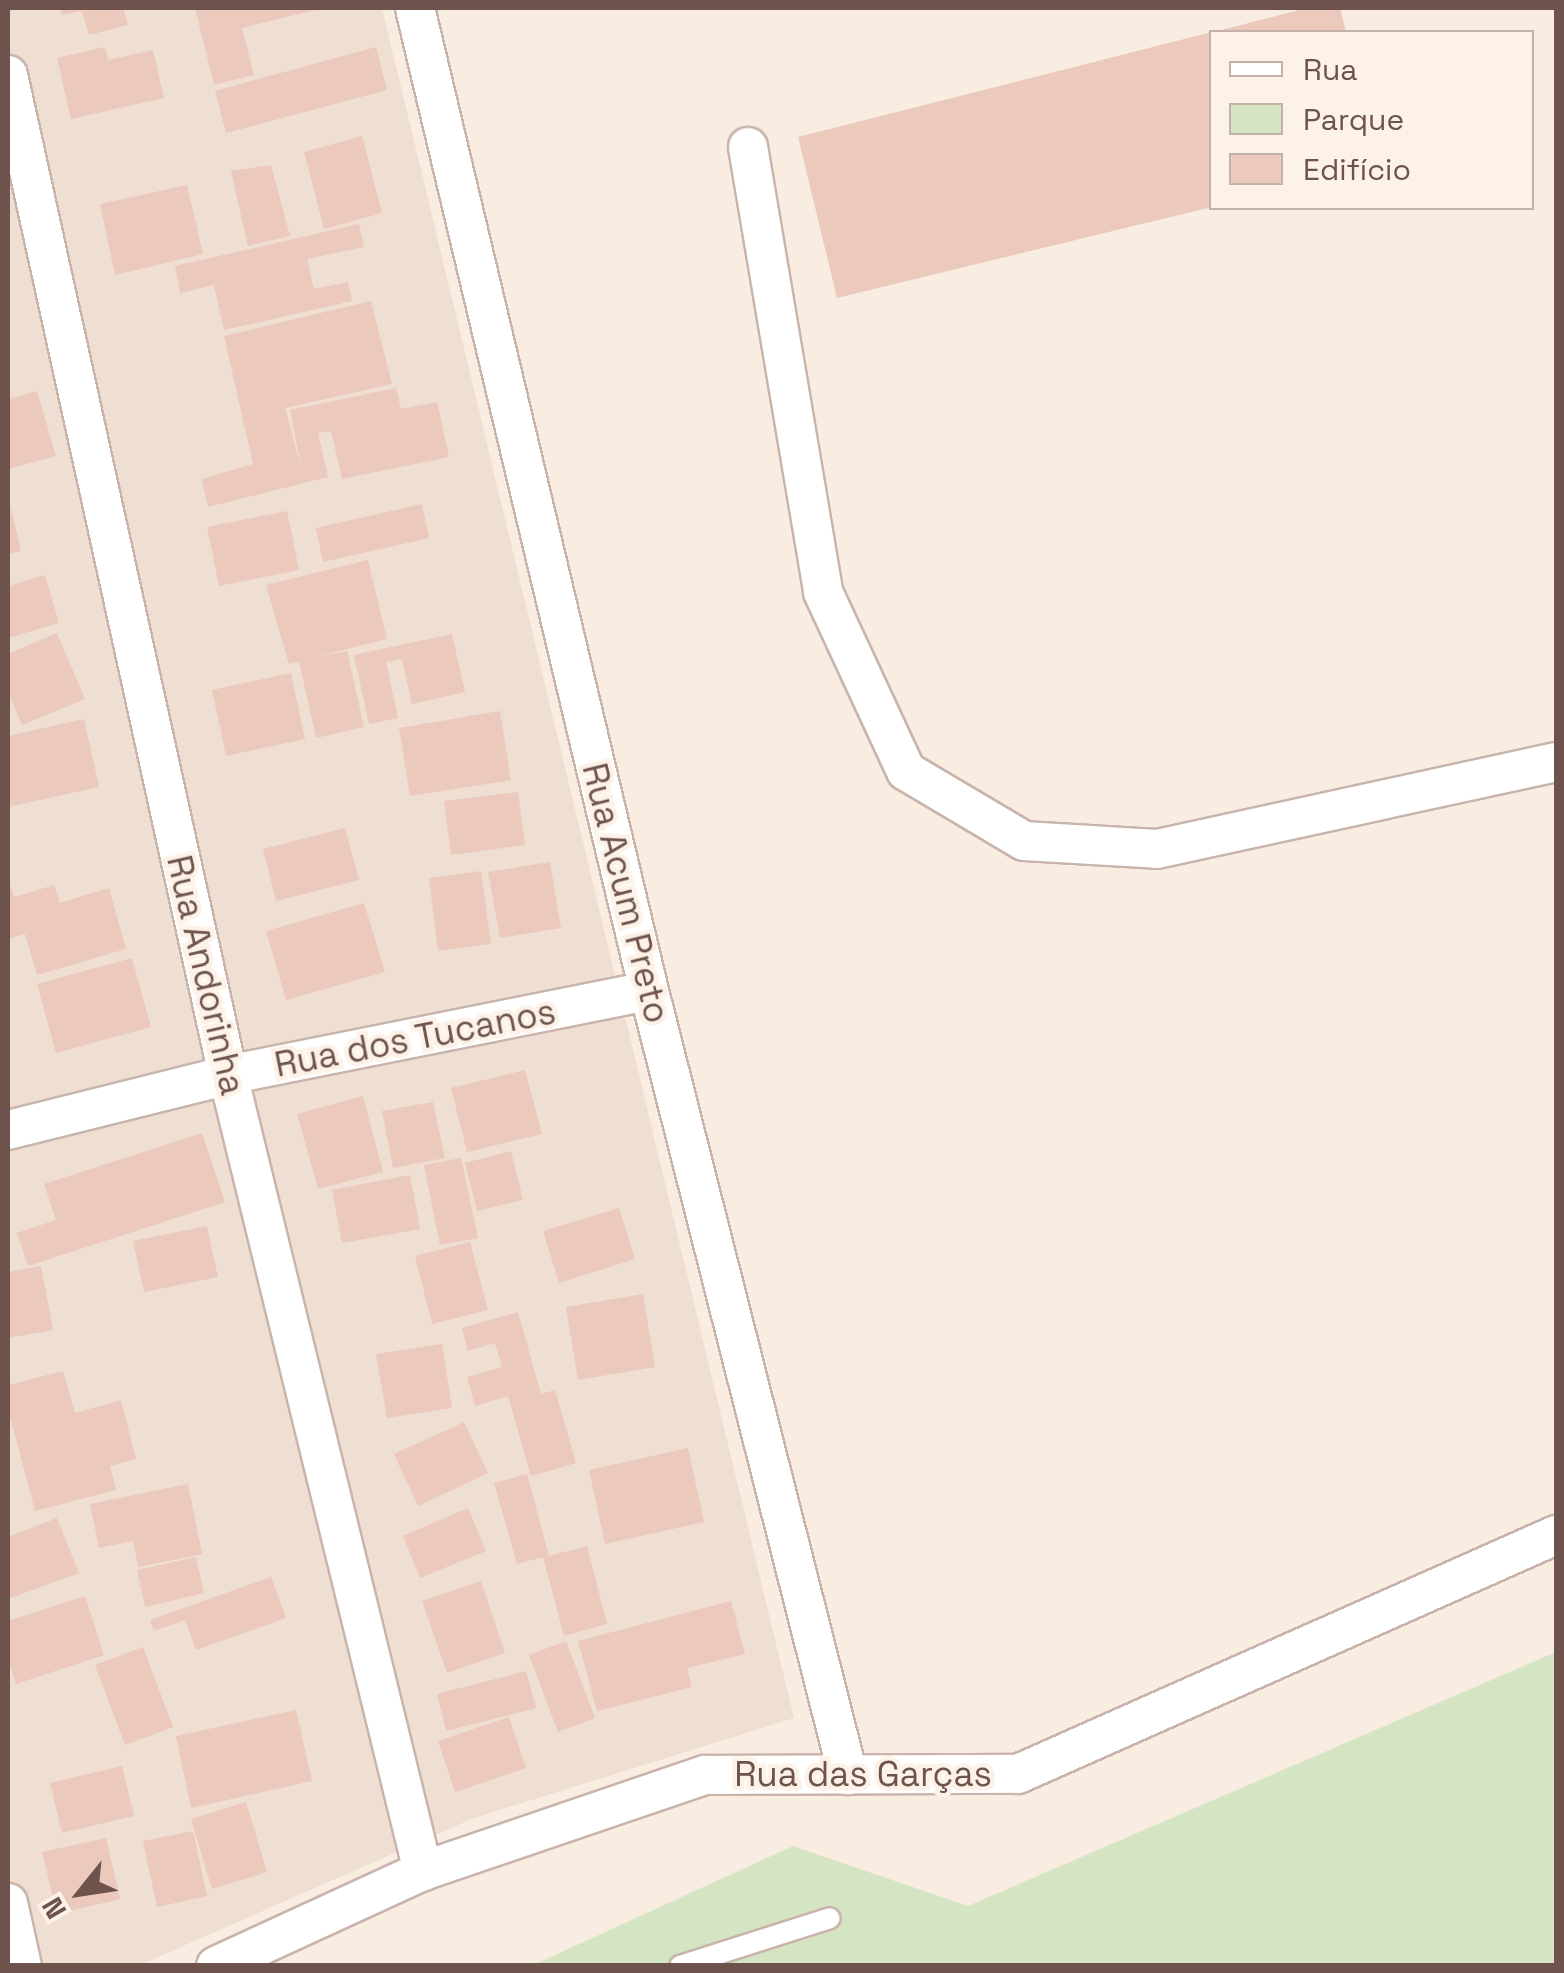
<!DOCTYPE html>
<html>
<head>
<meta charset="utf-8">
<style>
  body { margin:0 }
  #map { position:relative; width:1564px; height:1973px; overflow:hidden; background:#f9ede2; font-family:"Space Grotesk",sans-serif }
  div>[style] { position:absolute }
  .residential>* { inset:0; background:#efded2 }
  .green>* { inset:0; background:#d5e4c3 }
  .building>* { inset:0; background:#ebc9bd }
  .roads { filter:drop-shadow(2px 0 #c8b4ab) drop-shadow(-2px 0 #c8b4ab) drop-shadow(0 2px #c8b4ab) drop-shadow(0 -2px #c8b4ab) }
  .service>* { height:20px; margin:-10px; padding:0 10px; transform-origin:10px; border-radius:10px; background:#fff }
  .minor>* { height:38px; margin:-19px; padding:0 19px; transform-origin:19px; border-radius:19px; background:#fff }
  span { translate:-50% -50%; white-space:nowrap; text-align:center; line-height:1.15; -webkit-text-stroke:9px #fcf2e8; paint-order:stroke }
  .street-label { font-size:35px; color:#6d534c }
  .frame { position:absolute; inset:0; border:10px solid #6d534c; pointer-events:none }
  .legend { position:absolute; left:1209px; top:30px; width:325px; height:180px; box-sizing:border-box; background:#fcf2e8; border:2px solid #c3b2aa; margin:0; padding:12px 18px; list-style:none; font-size:30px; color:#6d534c }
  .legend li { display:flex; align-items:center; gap:20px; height:50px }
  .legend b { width:50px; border:2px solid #c3b2aa }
  .north { position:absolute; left:30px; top:1843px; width:100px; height:100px; -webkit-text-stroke:8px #fcf2e8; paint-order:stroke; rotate:240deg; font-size:28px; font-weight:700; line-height:40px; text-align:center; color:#6d534c }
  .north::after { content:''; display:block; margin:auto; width:35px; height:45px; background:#6d534c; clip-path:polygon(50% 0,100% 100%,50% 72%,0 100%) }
</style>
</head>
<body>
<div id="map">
  <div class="residential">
    <div style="clip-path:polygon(8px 8px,382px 8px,794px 1718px,474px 1818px,140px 1965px,8px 1966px)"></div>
  </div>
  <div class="green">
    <div style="clip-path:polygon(1556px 1652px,1556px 1965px,531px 1966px,793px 1846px,968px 1906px)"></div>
  </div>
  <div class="building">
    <div style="clip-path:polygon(60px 8px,123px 8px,128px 25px,89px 35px,82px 11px,62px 15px)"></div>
    <div style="clip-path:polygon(195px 8px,319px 8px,319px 9px,242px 28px,254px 75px,214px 85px)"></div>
    <div style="clip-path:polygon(1307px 8px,1340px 8px,1346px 32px,1214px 32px)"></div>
    <div style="clip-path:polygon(1212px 32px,1212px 207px,837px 298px,798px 137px)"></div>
    <div style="clip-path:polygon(105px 47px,108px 60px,153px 50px,164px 98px,71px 119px,57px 58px)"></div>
    <div style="clip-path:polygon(376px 47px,387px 90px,226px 133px,215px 91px)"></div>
    <div style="clip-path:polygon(362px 136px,382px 213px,324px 229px,304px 152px)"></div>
    <div style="clip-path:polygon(271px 165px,290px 236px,248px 246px,231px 171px)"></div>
    <div style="clip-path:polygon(187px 185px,203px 254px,115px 275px,100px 204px)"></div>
    <div style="clip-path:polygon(359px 224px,364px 247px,307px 259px,314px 289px,348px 282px,352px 301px,224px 330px,214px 285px,180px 293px,175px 266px)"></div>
    <div style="clip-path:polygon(371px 301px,392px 384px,285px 408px,301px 467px,290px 410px,396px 388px,401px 409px,437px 402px,449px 457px,342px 479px,331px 431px,318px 433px,328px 477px,208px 507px,202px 479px,253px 464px,224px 336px)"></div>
    <div style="clip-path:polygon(37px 391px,56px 456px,8px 469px,8px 399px)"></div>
    <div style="clip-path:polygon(9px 500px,21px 551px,8px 554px,8px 501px)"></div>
    <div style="clip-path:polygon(422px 504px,429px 538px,323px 562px,316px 528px)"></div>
    <div style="clip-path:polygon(287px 511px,299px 570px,219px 586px,207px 527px)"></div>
    <div style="clip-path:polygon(368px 560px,387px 639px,315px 657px,347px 651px,364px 727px,316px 738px,299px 661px,289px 664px,266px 585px)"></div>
    <div style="clip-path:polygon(45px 575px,59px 623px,8px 638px,8px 586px)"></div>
    <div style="clip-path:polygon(57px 633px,85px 699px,22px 725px,8px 692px,8px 654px)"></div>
    <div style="clip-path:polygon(452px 634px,465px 692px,412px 704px,402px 659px,386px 662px,398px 718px,369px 724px,354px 655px)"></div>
    <div style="clip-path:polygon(291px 673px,305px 739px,226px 756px,212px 690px)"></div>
    <div style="clip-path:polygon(500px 711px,511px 780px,410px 796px,399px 728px)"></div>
    <div style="clip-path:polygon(84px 719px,99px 787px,8px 807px,8px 736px)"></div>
    <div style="clip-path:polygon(518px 792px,525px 845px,451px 855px,444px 801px)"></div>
    <div style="clip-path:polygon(345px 828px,359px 880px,276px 901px,263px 849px)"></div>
    <div style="clip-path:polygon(550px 862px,561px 928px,500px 938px,488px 872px)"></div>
    <div style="clip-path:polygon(481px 871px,491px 944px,438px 951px,429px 878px)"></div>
    <div style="clip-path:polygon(8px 877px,14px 897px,54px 885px,60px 903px,109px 888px,126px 949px,37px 975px,25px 934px,8px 939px)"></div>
    <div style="clip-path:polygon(364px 903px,385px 972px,286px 1000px,266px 931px)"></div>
    <div style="clip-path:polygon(132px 958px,151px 1027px,56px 1053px,37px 984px)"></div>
    <div style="clip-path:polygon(525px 1070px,542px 1134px,467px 1152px,451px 1088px)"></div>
    <div style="clip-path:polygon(363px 1096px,383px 1172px,318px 1189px,297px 1114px)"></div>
    <div style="clip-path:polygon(433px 1102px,445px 1158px,393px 1168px,382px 1111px)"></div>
    <div style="clip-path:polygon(202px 1133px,225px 1202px,28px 1266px,17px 1233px,56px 1220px,44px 1184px)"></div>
    <div style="clip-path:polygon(511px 1151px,523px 1200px,477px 1211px,465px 1163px)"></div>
    <div style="clip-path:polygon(461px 1158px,478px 1238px,440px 1245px,424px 1165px)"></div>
    <div style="clip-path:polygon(410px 1175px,420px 1229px,342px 1243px,332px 1190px)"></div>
    <div style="clip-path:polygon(619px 1208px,635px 1259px,559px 1283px,543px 1231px)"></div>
    <div style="clip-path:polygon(207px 1226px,218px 1277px,144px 1292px,133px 1241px)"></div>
    <div style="clip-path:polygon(470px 1242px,488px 1310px,432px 1324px,415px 1256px)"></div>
    <div style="clip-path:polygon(41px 1266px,53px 1330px,8px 1338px,8px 1272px)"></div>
    <div style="clip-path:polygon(643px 1294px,655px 1367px,578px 1380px,566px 1307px)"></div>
    <div style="clip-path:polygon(518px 1312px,541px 1394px,555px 1390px,576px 1463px,531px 1476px,508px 1396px,475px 1406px,467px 1377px,502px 1367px,495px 1343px,468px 1351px,462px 1328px)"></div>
    <div style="clip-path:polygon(442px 1344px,452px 1408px,387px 1418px,376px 1354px)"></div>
    <div style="clip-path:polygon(63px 1371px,75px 1413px,121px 1400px,136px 1459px,110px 1466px,116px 1490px,35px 1511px,8px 1409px,8px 1385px)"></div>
    <div style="clip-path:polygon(464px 1422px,488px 1473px,418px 1506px,394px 1454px)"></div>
    <div style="clip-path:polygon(688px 1448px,704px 1522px,605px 1544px,589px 1470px)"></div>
    <div style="clip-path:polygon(527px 1474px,549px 1556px,587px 1546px,607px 1624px,564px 1636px,543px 1557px,517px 1564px,494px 1483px)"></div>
    <div style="clip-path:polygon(188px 1484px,202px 1554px,138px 1567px,133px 1541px,99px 1548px,90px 1504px)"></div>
    <div style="clip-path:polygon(468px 1508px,486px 1551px,420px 1578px,403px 1536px)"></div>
    <div style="clip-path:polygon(57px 1518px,79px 1573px,8px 1599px,8px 1537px)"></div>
    <div style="clip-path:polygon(196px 1557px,204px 1593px,145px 1607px,137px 1570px)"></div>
    <div style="clip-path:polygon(271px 1577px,286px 1618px,196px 1650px,185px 1620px,154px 1631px,150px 1620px)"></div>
    <div style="clip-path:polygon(481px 1581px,505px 1653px,447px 1673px,422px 1601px)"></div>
    <div style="clip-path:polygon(85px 1596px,104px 1655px,16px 1684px,8px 1658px,8px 1621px)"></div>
    <div style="clip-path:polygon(731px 1601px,745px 1654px,687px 1668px,692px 1687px,597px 1711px,578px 1641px)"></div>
    <div style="clip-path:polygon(566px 1641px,595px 1718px,558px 1732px,529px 1655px)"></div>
    <div style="clip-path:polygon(143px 1647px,173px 1727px,125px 1745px,95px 1665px)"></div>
    <div style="clip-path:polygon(526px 1671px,536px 1708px,446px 1731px,437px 1694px)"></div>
    <div style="clip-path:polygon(296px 1710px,312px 1781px,191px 1808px,176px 1736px)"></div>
    <div style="clip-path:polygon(509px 1717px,526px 1768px,455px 1792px,438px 1741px)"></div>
    <div style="clip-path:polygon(122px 1766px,134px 1816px,62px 1833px,50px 1783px)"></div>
    <div style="clip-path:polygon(246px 1802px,267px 1872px,212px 1889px,191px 1819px)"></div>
    <div style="clip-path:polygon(193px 1831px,207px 1896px,157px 1907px,143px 1841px)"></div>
    <div style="clip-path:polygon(106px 1838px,120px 1899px,57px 1914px,42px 1852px)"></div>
  </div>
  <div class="roads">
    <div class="service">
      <div style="left:680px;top:1966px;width:157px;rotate:-17.7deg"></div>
    </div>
    <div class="minor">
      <div style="left:415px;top:8px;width:1010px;rotate:76.61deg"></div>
      <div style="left:649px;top:991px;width:809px;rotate:75.76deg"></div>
      <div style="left:8px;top:75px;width:1024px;rotate:77.59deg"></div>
      <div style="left:228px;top:1075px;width:820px;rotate:76.24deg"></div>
      <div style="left:748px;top:147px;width:451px;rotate:80.4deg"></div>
      <div style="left:823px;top:592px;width:197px;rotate:65.1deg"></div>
      <div style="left:906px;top:771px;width:137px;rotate:30.7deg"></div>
      <div style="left:1024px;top:841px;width:133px;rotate:3.4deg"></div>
      <div style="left:1157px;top:849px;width:408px;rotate:-12.3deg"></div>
      <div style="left:8px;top:1130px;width:227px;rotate:-14deg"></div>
      <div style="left:228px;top:1075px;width:429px;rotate:-11.3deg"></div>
      <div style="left:8px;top:1903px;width:65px;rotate:77.5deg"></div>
      <div style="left:216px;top:1966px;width:228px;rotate:-24.7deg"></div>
      <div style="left:423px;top:1871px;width:298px;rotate:-18.8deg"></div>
      <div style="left:705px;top:1775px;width:313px;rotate:-0.2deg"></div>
      <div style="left:1018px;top:1774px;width:589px;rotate:-23.95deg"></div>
    </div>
  </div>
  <div class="street-label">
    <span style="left:626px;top:893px;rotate:76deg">Rua Acum Preto</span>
    <span style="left:206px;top:975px;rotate:77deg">Rua Andorinha</span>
    <span style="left:415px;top:1038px;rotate:-11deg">Rua dos Tucanos</span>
    <span style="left:863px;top:1774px">Rua das Garças</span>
  </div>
  <div class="frame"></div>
  <ul class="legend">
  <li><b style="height:12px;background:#fff"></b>Rua</li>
  <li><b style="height:28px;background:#d5e4c3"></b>Parque</li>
  <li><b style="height:28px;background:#ebc9bd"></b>Edifício</li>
  </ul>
  <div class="north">N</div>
</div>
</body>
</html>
